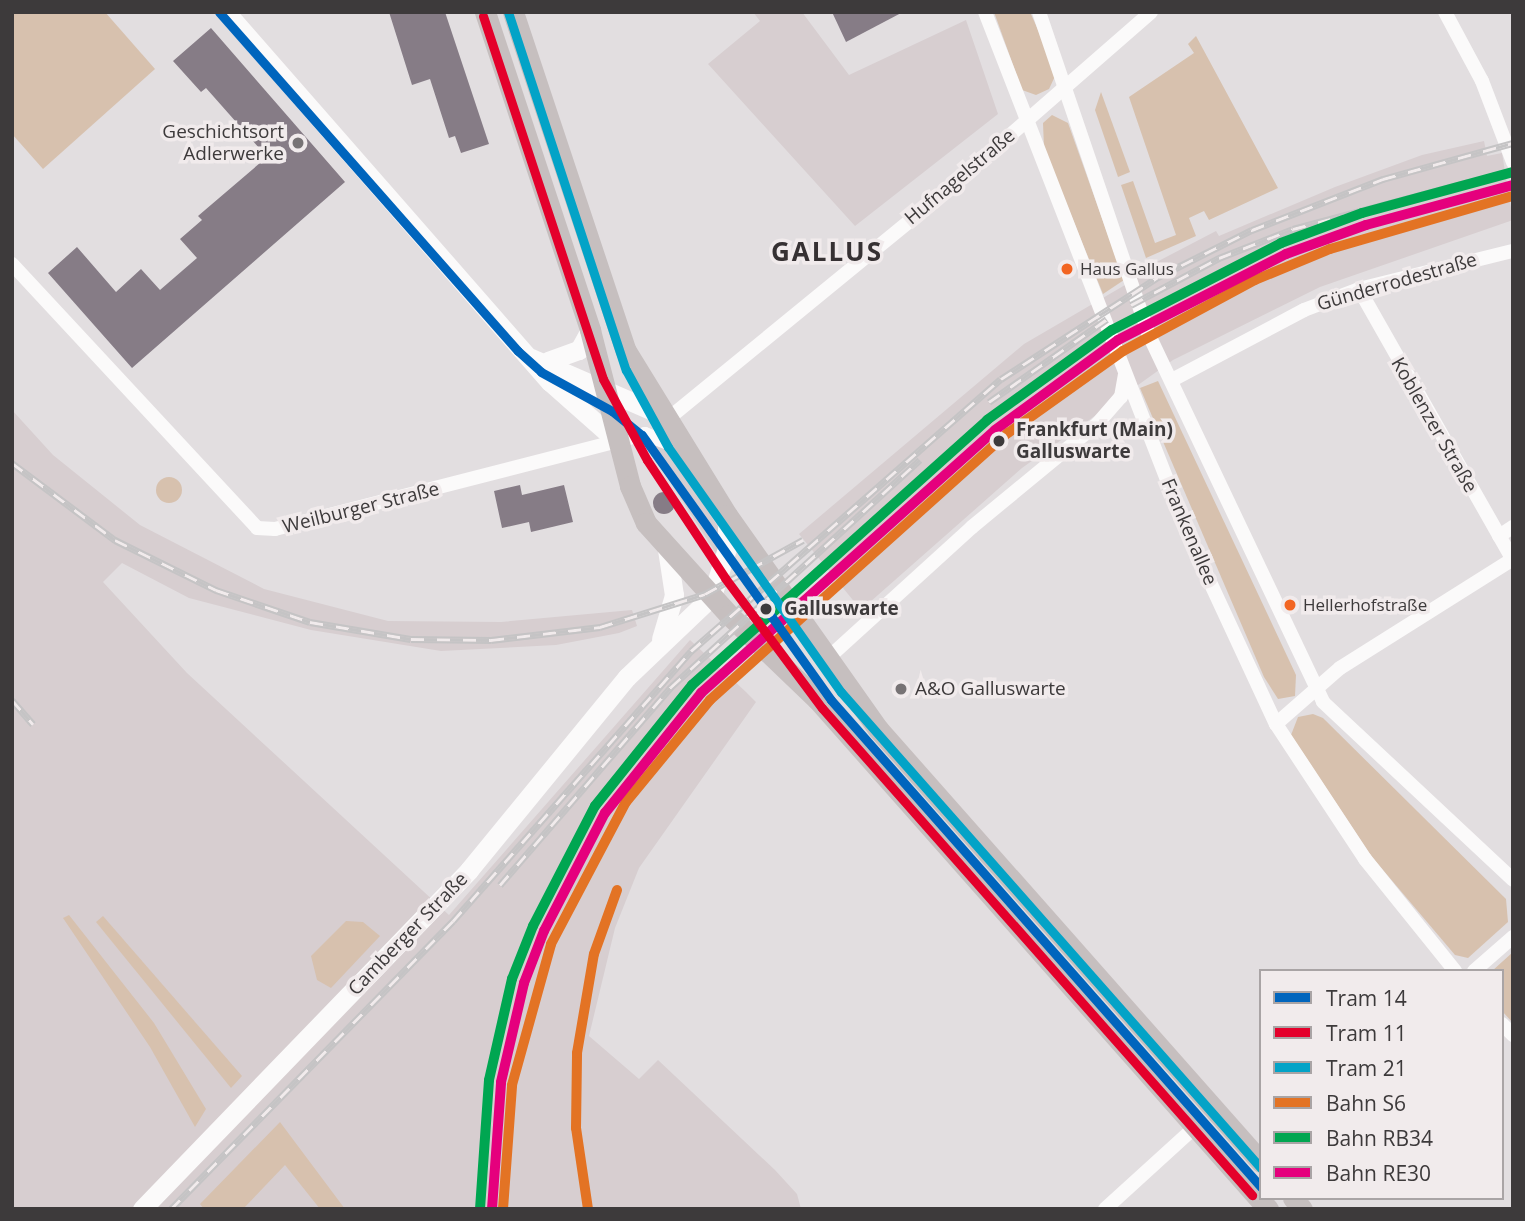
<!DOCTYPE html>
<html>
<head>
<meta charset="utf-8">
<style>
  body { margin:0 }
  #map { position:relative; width:1525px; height:1221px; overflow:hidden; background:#e2dee0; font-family:"Open Sans",sans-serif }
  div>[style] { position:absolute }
  .built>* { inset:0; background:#d7ced0 }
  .green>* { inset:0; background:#d7c1ae }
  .round { border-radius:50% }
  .building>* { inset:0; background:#867c86 }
  .street>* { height:14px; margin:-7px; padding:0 7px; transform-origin:7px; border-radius:7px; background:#fbfafa }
  .secondary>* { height:19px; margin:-9.5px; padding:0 9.5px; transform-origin:9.5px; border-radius:9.5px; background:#fbfafa }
  .primary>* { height:21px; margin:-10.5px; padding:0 10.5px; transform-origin:10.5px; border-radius:10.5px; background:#c6bfbf }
  .rail>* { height:7px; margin-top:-3.5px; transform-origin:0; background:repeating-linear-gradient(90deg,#f1ebec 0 13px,#c5c4c5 0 26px); box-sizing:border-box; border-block:2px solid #c5c4c5 }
  .rail-1>* { height:10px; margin:-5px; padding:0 5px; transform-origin:5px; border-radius:5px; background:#e37324 }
  .rail-2>* { height:10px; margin:-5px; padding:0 5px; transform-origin:5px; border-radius:5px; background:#00a651 }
  .rail-3>* { height:10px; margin:-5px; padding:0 5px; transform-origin:5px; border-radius:5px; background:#e5007d }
  .tram-1>* { height:9px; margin:-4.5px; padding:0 4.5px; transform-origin:4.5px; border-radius:4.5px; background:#0065bd }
  .tram-2>* { height:9px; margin:-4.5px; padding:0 4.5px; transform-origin:4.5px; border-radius:4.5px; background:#e4002b }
  .tram-3>* { height:9px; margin:-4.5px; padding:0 4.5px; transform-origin:4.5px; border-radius:4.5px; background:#03a3c7 }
  .dots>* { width:19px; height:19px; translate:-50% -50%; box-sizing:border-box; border:4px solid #f1ebec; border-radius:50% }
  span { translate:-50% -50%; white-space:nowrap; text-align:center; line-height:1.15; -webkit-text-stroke:7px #f1ebec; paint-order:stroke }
  .bus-label { font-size:17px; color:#3d3a3b }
  .left { translate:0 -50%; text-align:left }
  .poi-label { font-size:19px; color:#3d3a3b }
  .right { translate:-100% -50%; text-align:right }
  .street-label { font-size:19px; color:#3d3a3b }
  .stop-label { font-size:19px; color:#3d3a3b; font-weight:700 }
  .district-label { font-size:26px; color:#363133; font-weight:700; letter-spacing:2px }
  .frame { position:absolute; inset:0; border:14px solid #3d3a3b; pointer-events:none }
  .legend { position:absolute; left:1259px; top:969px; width:245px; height:231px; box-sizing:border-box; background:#f1ebec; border:2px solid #a9a4a5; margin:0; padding:9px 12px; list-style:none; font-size:21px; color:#3d3a3b }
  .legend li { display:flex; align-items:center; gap:14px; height:35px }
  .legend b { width:35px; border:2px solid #a9a4a5 }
</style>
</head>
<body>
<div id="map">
  <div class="built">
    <div style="clip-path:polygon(753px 12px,802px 12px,849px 75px,966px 20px,998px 114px,855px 226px,708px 64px,760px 21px)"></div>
    <div style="clip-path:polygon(1484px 141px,1487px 156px,1502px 153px,1513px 220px,1320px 287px,1173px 360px,1022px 468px,861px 610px,799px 534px,1024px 344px,1149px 271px,1147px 267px,1216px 231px,1219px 236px,1335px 187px,1422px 155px)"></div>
    <div style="clip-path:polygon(12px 410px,53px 455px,140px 525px,264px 589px,388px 621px,501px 622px,632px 610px,637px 626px,619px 633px,556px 645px,441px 651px,311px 630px,189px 598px,122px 563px,103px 582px,187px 673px,449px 915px,690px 640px,746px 692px,756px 702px,639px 868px,615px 928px,589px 1036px,639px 1079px,658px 1060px,775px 1170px,797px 1194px,801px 1209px,12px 1209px)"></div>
    <div style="clip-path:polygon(653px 444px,668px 450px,720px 530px,717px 555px,647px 446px)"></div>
  </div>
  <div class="green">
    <div style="clip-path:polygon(12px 12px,105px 12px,155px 69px,43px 169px,12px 134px)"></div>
    <div style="clip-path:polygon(994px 12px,1030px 12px,1057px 72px,1049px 89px,1036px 95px,1022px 90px)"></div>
    <div style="clip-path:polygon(1196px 36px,1278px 188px,1209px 220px,1204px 211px,1189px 218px,1196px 236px,1146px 258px,1121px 185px,1133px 181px,1155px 243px,1176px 235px,1129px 97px,1194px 53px,1188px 44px)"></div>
    <div style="clip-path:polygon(1101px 92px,1130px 172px,1118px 177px,1095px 110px)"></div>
    <div style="clip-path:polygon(1052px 115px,1068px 123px,1124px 280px,1103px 294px,1044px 148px,1043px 123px)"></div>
    <div style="clip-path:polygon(1158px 381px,1296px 675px,1295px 696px,1278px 699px,1264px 677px,1140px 388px)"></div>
    <div class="round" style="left:156px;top:477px;width:26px;height:26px"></div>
    <div style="clip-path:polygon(1313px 714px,1323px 718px,1506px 899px,1508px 922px,1468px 958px,1455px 955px,1372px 857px,1291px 735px,1298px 717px)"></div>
    <div style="clip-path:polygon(69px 915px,154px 1023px,206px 1109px,195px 1127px,150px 1047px,63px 918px)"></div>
    <div style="clip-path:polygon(103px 916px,242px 1076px,231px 1088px,96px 922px)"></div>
    <div style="clip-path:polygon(346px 921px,363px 922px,380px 936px,331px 988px,317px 980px,311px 956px)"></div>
    <div style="clip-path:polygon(1513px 952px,1513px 1023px,1502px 1011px,1502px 971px,1492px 971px)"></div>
    <div style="clip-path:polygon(280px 1122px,345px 1209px,320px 1209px,285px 1165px,243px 1209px,204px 1209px,200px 1204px)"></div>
  </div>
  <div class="building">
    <div style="clip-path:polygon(389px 12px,445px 12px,489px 144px,461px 153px,455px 136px,449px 138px,430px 79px,412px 85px)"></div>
    <div style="clip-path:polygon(832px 12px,903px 12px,846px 42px)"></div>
    <div style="clip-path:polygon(211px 28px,345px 182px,132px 368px,48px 273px,77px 247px,116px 292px,141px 269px,160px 290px,197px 258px,180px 239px,202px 220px,198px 216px,267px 157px,206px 88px,201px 92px,173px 61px)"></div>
    <div style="clip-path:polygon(520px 485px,522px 495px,564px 485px,573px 522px,531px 532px,529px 522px,502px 528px,494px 491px)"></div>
    <div class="round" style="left:653px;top:492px;width:22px;height:22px"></div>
  </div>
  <div class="street">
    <div style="left:985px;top:12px;width:565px;rotate:68.74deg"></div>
    <div style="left:1190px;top:539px;width:204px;rotate:65.1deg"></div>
    <div style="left:1276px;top:724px;width:162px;rotate:56.6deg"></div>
    <div style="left:1365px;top:859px;width:144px;rotate:51.2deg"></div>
    <div style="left:1039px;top:12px;width:339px;rotate:71.2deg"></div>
    <div style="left:1148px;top:333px;width:408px;rotate:64.6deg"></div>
    <div style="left:1323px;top:702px;width:260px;rotate:43.1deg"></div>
    <div style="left:1445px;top:12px;width:78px;rotate:61.8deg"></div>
    <div style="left:1482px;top:81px;width:87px;rotate:69.1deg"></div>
    <div style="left:12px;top:264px;width:360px;rotate:47.1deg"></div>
    <div style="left:257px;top:528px;width:18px;rotate:3deg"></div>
    <div style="left:275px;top:529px;width:382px;rotate:-14.4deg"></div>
    <div style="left:645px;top:434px;width:41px;rotate:21.5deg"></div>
    <div style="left:1359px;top:289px;width:312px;rotate:60.4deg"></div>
    <div style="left:1172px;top:380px;width:149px;rotate:-27.9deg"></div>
    <div style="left:1304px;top:310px;width:59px;rotate:-20.9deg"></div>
    <div style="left:1359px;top:289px;width:159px;rotate:-13.9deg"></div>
    <div style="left:669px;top:418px;width:358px;rotate:-39.3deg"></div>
    <div style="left:946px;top:191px;width:272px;rotate:-41.1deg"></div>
    <div style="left:1499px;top:536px;width:17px;rotate:-33deg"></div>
    <div style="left:827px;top:659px;width:196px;rotate:-42.3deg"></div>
    <div style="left:972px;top:527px;width:163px;rotate:-39.5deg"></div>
    <div style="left:1098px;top:423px;width:35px;rotate:-49deg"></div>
    <div style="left:1121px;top:397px;width:22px;rotate:-80deg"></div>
    <div style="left:1276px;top:724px;width:85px;rotate:-41.2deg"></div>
    <div style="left:1340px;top:668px;width:204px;rotate:-32.2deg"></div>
    <div style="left:1474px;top:971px;width:52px;rotate:-41.1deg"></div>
    <div style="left:1502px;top:1024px;width:16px;rotate:45deg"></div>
    <div style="left:1105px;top:1209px;width:122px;rotate:-42.3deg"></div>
  </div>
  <div class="secondary">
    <div style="left:226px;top:12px;width:492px;rotate:48.8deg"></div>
    <div style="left:550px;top:382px;width:92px;rotate:41.5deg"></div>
    <div style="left:531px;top:358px;width:150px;rotate:23.5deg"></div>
    <div style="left:548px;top:361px;width:33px;rotate:-20deg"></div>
    <div style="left:579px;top:350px;width:23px;rotate:-61deg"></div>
    <div style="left:661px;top:639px;width:46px;rotate:-73.5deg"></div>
    <div style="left:674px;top:595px;width:47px;rotate:-98.7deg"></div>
    <div style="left:142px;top:1209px;width:471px;rotate:-46deg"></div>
    <div style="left:469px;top:870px;width:249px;rotate:-50.7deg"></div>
    <div style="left:627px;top:677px;width:117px;rotate:-43.6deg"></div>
    <div style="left:712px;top:596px;width:50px;rotate:-72.6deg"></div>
    <div style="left:727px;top:548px;width:33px;rotate:-90deg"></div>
  </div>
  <div class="primary">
    <div style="left:485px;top:12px;width:335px;rotate:71.7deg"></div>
    <div style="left:590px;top:330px;width:161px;rotate:75.6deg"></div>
    <div style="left:630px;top:486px;width:40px;rotate:66.6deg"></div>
    <div style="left:646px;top:523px;width:124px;rotate:47.9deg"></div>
    <div style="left:729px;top:615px;width:122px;rotate:43.7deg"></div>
    <div style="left:817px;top:699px;width:681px;rotate:48.51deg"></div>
    <div style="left:513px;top:12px;width:357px;rotate:71.6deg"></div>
    <div style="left:626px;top:351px;width:193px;rotate:58.4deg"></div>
    <div style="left:727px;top:515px;width:262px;rotate:54.8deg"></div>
    <div style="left:878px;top:729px;width:578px;rotate:48.51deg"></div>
    <div style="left:1293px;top:1198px;width:14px;rotate:51deg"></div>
  </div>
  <div class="rail">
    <div style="left:1131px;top:305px;width:100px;rotate:-28.1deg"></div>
    <div style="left:1219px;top:258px;width:79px;rotate:-21.4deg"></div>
    <div style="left:1293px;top:229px;width:181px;rotate:-15deg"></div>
    <div style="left:989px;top:402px;width:144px;rotate:-35.1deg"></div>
    <div style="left:12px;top:463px;width:129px;rotate:36.8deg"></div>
    <div style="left:115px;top:540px;width:113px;rotate:26.3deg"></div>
    <div style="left:216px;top:590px;width:99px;rotate:18.8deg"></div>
    <div style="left:310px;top:622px;width:102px;rotate:9.6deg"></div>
    <div style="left:411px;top:639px;width:80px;rotate:0.7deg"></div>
    <div style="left:491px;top:640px;width:110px;rotate:-6.8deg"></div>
    <div style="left:600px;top:627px;width:110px;rotate:-17.4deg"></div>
    <div style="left:705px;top:594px;width:112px;rotate:-28.9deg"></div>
    <div style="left:12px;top:700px;width:32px;rotate:49deg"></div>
    <div style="left:500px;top:885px;width:262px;rotate:-49.2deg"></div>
    <div style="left:671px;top:687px;width:337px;rotate:-42.4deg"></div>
    <div style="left:171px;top:1209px;width:403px;rotate:-45.6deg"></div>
    <div style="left:453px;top:921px;width:360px;rotate:-48.6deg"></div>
    <div style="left:691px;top:651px;width:412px;rotate:-41.3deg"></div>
    <div style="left:1001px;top:379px;width:187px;rotate:-33deg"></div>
    <div style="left:1158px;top:277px;width:105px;rotate:-26.6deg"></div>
    <div style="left:1252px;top:230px;width:141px;rotate:-21.3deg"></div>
    <div style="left:1383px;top:179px;width:135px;rotate:-15.5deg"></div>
  </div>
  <div class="rail-1">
    <div style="left:503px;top:1209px;width:124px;rotate:-85.8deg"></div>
    <div style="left:512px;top:1085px;width:146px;rotate:-74.5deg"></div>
    <div style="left:551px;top:944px;width:161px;rotate:-62.2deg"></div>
    <div style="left:626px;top:802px;width:132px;rotate:-50.5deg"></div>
    <div style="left:710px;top:700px;width:400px;rotate:-41.9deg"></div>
    <div style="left:1008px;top:433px;width:141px;rotate:-35.5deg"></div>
    <div style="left:1123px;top:351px;width:150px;rotate:-28.3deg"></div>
    <div style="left:1255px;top:280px;width:81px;rotate:-22.5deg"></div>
    <div style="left:1330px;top:249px;width:191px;rotate:-16.2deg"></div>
    <div style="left:588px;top:1209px;width:82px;rotate:-98.4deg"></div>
    <div style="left:576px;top:1128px;width:75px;rotate:-89.2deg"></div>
    <div style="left:577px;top:1053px;width:100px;rotate:-80.3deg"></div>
    <div style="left:594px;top:954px;width:68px;rotate:-70.2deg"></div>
  </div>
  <div class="rail-2">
    <div style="left:480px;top:1209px;width:129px;rotate:-86deg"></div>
    <div style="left:489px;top:1080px;width:104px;rotate:-77.2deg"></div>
    <div style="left:512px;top:979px;width:57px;rotate:-68.4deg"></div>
    <div style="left:533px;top:926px;width:135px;rotate:-62.7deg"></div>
    <div style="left:595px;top:806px;width:155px;rotate:-51.3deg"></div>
    <div style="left:692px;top:685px;width:397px;rotate:-41.9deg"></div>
    <div style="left:987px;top:420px;width:154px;rotate:-35.8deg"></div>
    <div style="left:1112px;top:330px;width:190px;rotate:-27.2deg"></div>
    <div style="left:1281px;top:243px;width:86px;rotate:-20.3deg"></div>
    <div style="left:1362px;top:213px;width:156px;rotate:-15.2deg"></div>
  </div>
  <div class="rail-3">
    <div style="left:492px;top:1209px;width:127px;rotate:-85.9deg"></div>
    <div style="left:501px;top:1082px;width:102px;rotate:-76.9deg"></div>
    <div style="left:524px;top:983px;width:56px;rotate:-69deg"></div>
    <div style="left:544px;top:931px;width:133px;rotate:-62.7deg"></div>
    <div style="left:605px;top:813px;width:154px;rotate:-51.3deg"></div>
    <div style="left:701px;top:693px;width:394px;rotate:-41.8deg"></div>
    <div style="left:995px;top:430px;width:152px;rotate:-36.2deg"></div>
    <div style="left:1118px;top:340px;width:189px;rotate:-27.1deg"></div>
    <div style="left:1286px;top:254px;width:85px;rotate:-19.9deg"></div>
    <div style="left:1366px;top:225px;width:152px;rotate:-15.2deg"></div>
  </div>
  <div class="tram-1">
    <div style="left:219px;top:12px;width:452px;rotate:48.6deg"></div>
    <div style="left:518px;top:351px;width:31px;rotate:42deg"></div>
    <div style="left:541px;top:372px;width:81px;rotate:28.8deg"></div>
    <div style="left:612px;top:411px;width:38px;rotate:39deg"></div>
    <div style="left:642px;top:435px;width:325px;rotate:54.5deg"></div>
    <div style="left:831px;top:700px;width:650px;rotate:48.56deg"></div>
  </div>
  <div class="tram-2">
    <div style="left:483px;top:16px;width:382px;rotate:71.7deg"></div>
    <div style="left:603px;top:379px;width:92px;rotate:61.5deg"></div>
    <div style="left:647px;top:460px;width:141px;rotate:56.5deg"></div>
    <div style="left:725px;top:578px;width:162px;rotate:53.3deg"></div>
    <div style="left:822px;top:708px;width:650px;rotate:48.56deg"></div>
  </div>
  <div class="tram-3">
    <div style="left:508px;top:12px;width:377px;rotate:71.8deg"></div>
    <div style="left:626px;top:370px;width:88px;rotate:61.4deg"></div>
    <div style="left:668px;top:447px;width:300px;rotate:54.8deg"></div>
    <div style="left:841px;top:692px;width:635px;rotate:48.58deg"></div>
  </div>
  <div class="dots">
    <div style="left:298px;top:143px;background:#777375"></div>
    <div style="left:1067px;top:269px;background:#f26522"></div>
    <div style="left:999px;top:441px;background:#3d3a3b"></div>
    <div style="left:1290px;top:605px;background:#f26522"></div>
    <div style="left:766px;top:609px;background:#3d3a3b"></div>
    <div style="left:901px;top:689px;background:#777375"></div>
  </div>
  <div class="bus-label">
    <span class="left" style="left:1080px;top:269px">Haus Gallus</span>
    <span class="left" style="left:1303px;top:605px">Hellerhofstraße</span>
  </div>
  <div class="poi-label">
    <span class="right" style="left:284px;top:143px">Geschichtsort<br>Adlerwerke</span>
    <span class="left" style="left:915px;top:689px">A&amp;O Galluswarte</span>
  </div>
  <div class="street-label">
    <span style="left:960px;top:177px;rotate:-40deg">Hufnagelstraße</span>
    <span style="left:1397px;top:282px;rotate:-16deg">Günderrodestraße</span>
    <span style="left:1434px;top:425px;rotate:60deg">Koblenzer Straße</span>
    <span style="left:361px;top:508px;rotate:-14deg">Weilburger Straße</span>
    <span style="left:1189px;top:532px;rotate:67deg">Frankenallee</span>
    <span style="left:408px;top:934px;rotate:-46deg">Camberger Straße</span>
  </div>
  <div class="stop-label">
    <span class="left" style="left:1016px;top:441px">Frankfurt (Main)<br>Galluswarte</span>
    <span class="left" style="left:784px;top:609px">Galluswarte</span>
  </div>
  <div class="district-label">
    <span style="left:827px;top:252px">GALLUS</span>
  </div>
  <div class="frame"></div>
  <ul class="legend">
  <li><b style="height:9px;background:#0065bd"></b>Tram 14</li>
  <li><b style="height:9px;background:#e4002b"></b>Tram 11</li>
  <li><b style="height:9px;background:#03a3c7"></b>Tram 21</li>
  <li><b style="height:9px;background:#e37324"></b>Bahn S6</li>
  <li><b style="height:9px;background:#00a651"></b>Bahn RB34</li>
  <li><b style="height:9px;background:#e5007d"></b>Bahn RE30</li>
  </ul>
</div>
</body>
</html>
